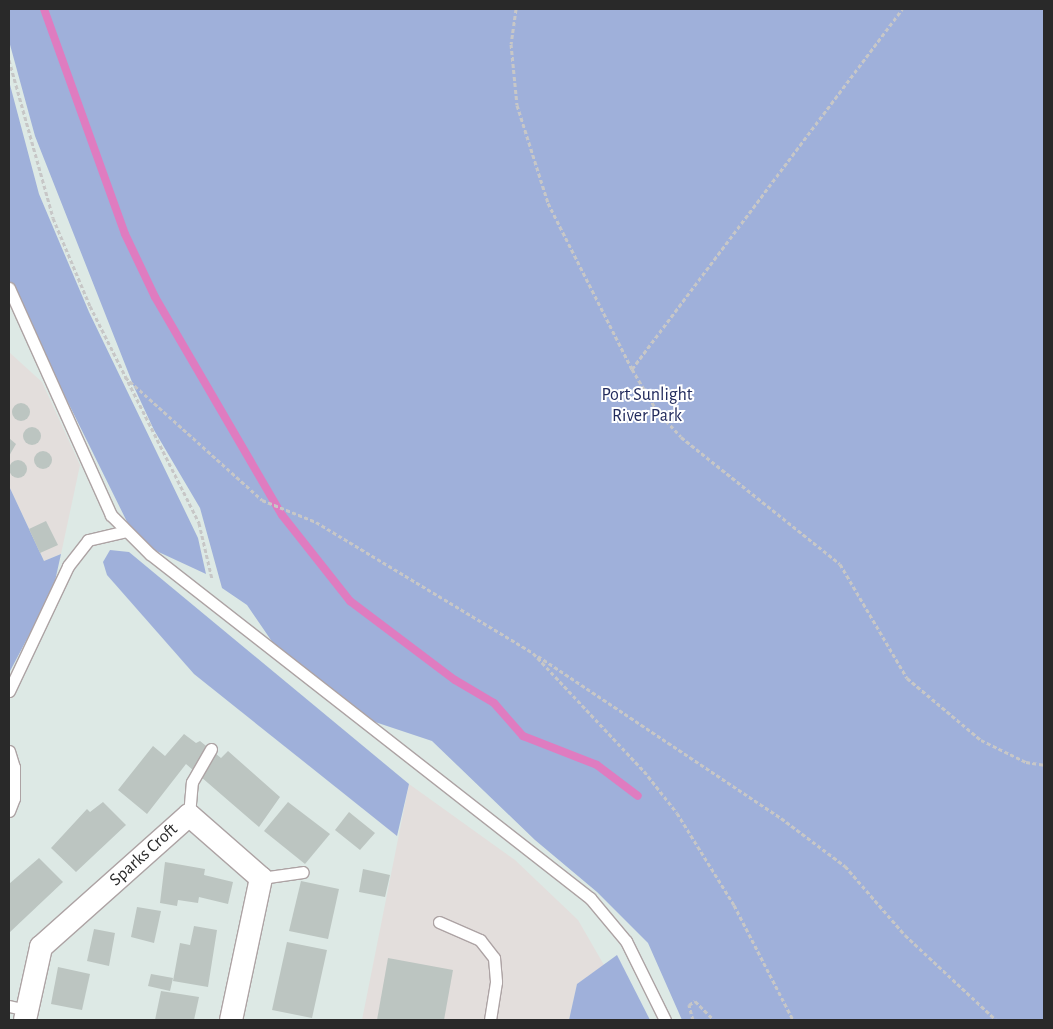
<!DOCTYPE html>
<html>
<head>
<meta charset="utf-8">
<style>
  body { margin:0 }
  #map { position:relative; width:1053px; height:1029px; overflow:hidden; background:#dde9e5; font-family:"Alegreya Sans",sans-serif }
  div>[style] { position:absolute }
  .industrial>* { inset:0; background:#e3dedc }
  .green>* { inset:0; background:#9fb0da }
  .stream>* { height:8px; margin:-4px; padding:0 4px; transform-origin:4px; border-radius:4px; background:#df7cc0 }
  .building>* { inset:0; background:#bcc5c1 }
  .round { border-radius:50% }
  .path>* { height:3px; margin-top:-1.5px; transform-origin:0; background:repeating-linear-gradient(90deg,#c7c7c7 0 4px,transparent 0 6.5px) }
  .roads { filter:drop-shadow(1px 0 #ada3a4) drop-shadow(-1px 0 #ada3a4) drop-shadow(0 1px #ada3a4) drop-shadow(0 -1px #ada3a4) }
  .lane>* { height:11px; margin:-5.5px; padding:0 5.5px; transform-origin:5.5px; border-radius:5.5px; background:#fff }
  .street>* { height:22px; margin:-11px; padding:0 11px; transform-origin:11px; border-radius:11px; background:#fff }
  span { translate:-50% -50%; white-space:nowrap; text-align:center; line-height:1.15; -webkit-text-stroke:4px #fff; paint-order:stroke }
  .park-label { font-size:18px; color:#222b5d }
  .street-label { font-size:18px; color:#292929 }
  .frame { position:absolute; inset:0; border:10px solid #292929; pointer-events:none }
</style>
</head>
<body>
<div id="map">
  <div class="industrial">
    <div style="clip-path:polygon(9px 352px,42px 382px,80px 465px,61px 554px,44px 561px,9px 486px)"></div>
    <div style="clip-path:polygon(409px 784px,515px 860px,578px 920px,604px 965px,577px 984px,569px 1020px,362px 1020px)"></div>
  </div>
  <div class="green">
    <div style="clip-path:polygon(9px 9px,1044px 9px,1044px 1020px,682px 1020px,648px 943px,597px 892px,535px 840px,432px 741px,372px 721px,273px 643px,247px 605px,222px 588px,200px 508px,154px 430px,134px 387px,35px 136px,9px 41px)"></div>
    <div style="clip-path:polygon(9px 81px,39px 194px,89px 312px,198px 538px,206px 574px,137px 542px,9px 283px)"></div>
    <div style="clip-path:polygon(9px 486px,44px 561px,61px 554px,53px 590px,9px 673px)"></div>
    <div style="clip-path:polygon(110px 550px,129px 552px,409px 784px,397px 836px,194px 674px,107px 575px,103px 562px)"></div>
    <div style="clip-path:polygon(617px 955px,650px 1020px,569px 1020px,577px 984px)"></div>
  </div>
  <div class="stream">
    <div style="left:44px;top:9px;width:239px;rotate:70.2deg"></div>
    <div style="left:125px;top:234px;width:70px;rotate:64.5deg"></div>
    <div style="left:155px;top:297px;width:252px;rotate:59.8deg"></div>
    <div style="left:282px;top:515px;width:110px;rotate:51.7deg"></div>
    <div style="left:350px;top:601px;width:131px;rotate:37deg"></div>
    <div style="left:455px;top:680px;width:45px;rotate:30.5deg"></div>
    <div style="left:494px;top:703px;width:44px;rotate:48.7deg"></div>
    <div style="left:523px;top:736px;width:79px;rotate:21.4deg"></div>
    <div style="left:597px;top:765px;width:51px;rotate:37.1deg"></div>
  </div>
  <div class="building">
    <div class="round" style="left:12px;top:403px;width:18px;height:18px"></div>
    <div class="round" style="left:23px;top:427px;width:18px;height:18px"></div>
    <div style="clip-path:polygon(9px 438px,16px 444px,9px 456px)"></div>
    <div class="round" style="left:34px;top:451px;width:18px;height:18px"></div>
    <div class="round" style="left:9px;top:460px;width:18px;height:18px"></div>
    <div style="clip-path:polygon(46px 521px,58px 545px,40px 553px,29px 529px)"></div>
    <div style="clip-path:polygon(184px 734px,196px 743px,200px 741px,221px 758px,228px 751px,280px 797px,259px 827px,186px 764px,147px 814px,118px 790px,153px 746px,165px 756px)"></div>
    <div style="clip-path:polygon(103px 802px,126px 825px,76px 872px,51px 848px,87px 809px,90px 812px)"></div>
    <div style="clip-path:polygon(288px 802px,330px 834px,305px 864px,264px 831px)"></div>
    <div style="clip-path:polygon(349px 812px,375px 833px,360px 850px,335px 830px)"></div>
    <div style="clip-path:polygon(39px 858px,63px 882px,9px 933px,9px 884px)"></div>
    <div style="clip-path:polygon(165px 862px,205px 869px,204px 875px,233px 882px,228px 904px,199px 897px,198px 903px,178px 900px,177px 906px,160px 903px)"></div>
    <div style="clip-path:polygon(363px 869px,390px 875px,385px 897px,359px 892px)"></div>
    <div style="clip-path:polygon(301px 881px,339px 889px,328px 939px,289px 931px)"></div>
    <div style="clip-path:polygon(137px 907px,161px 911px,154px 943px,131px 937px)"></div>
    <div style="clip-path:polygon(194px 926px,217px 930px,208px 987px,173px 981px,180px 943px,190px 945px)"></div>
    <div style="clip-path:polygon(94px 929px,115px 933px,109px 966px,87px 961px)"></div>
    <div style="clip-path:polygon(287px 942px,327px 950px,312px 1018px,272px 1010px)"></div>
    <div style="clip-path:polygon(388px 958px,453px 970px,444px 1020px,377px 1020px)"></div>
    <div style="clip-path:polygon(58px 967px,90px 974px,82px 1010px,51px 1004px)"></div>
    <div style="clip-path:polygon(151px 974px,173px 978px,170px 991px,148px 986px)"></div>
    <div style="clip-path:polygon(161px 991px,199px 997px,194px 1020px,155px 1020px)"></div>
  </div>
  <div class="path">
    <div style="left:516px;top:9px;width:35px;rotate:98deg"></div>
    <div style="left:511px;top:44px;width:61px;rotate:84.4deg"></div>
    <div style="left:517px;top:105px;width:103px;rotate:72.4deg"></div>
    <div style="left:548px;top:203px;width:186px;rotate:63.2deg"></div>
    <div style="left:632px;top:369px;width:450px;rotate:-53.1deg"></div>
    <div style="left:9px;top:60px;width:164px;rotate:74.4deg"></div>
    <div style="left:53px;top:218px;width:95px;rotate:67.2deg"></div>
    <div style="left:90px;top:306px;width:243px;rotate:63.3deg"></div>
    <div style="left:199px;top:523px;width:57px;rotate:76.9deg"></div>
    <div style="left:632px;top:369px;width:49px;rotate:59.2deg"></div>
    <div style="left:657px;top:411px;width:35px;rotate:47deg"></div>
    <div style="left:681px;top:437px;width:203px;rotate:38.6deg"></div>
    <div style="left:840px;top:564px;width:132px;rotate:59.6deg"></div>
    <div style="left:907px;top:678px;width:97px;rotate:40deg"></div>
    <div style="left:981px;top:740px;width:50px;rotate:26.1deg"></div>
    <div style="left:1026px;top:762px;width:18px;rotate:9deg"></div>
    <div style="left:125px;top:377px;width:184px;rotate:41.9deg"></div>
    <div style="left:262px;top:500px;width:58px;rotate:22.2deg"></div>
    <div style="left:316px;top:522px;width:253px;rotate:31.1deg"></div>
    <div style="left:533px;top:653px;width:162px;rotate:46.8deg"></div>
    <div style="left:644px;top:771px;width:53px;rotate:51.8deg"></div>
    <div style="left:677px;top:813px;width:108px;rotate:58.2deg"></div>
    <div style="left:734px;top:905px;width:129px;rotate:62.8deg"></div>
    <div style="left:538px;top:656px;width:292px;rotate:33.7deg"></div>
    <div style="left:781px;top:818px;width:80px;rotate:36.9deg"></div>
    <div style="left:845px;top:866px;width:91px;rotate:49deg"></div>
    <div style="left:905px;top:935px;width:125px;rotate:43deg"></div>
    <div style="left:693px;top:1020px;width:16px;rotate:-105deg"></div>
    <div style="left:689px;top:1005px;width:7px;rotate:-34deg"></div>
    <div style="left:695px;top:1001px;width:27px;rotate:45deg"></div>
  </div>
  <div class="roads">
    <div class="lane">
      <div style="left:9px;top:288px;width:249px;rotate:65.8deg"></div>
      <div style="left:111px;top:515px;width:55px;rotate:45deg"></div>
      <div style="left:150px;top:554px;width:559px;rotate:38.02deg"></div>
      <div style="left:590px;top:898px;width:56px;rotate:50.1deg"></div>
      <div style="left:626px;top:941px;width:88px;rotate:63.7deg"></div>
      <div style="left:9px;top:691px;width:138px;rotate:-64.7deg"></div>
      <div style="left:68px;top:566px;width:33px;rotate:-52deg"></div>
      <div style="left:88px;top:540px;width:39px;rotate:-13deg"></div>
      <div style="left:9px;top:751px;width:17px;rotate:73deg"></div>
      <div style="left:14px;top:767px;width:31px;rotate:90deg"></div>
      <div style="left:14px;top:798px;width:14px;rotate:111deg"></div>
      <div style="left:189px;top:815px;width:33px;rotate:-85deg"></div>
      <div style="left:192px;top:782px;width:38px;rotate:-60deg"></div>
      <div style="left:261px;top:878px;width:42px;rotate:-8.1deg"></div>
      <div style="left:439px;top:922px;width:45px;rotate:23.7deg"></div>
      <div style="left:480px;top:940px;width:23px;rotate:52deg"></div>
      <div style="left:494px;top:958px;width:24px;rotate:85deg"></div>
      <div style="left:496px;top:982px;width:38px;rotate:99deg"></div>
      <div style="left:9px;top:1006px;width:18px;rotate:13deg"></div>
    </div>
    <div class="street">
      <div style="left:25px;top:1020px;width:75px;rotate:-77.6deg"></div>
      <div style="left:41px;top:947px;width:198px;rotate:-41.7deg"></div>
      <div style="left:189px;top:815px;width:96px;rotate:41.2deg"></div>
      <div style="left:261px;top:878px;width:145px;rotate:101.9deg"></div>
    </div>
  </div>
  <div class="park-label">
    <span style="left:647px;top:406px">Port Sunlight<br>River Park</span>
  </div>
  <div class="street-label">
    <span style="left:144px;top:855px;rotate:-42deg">Sparks Croft</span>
  </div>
  <div class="frame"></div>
</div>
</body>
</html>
